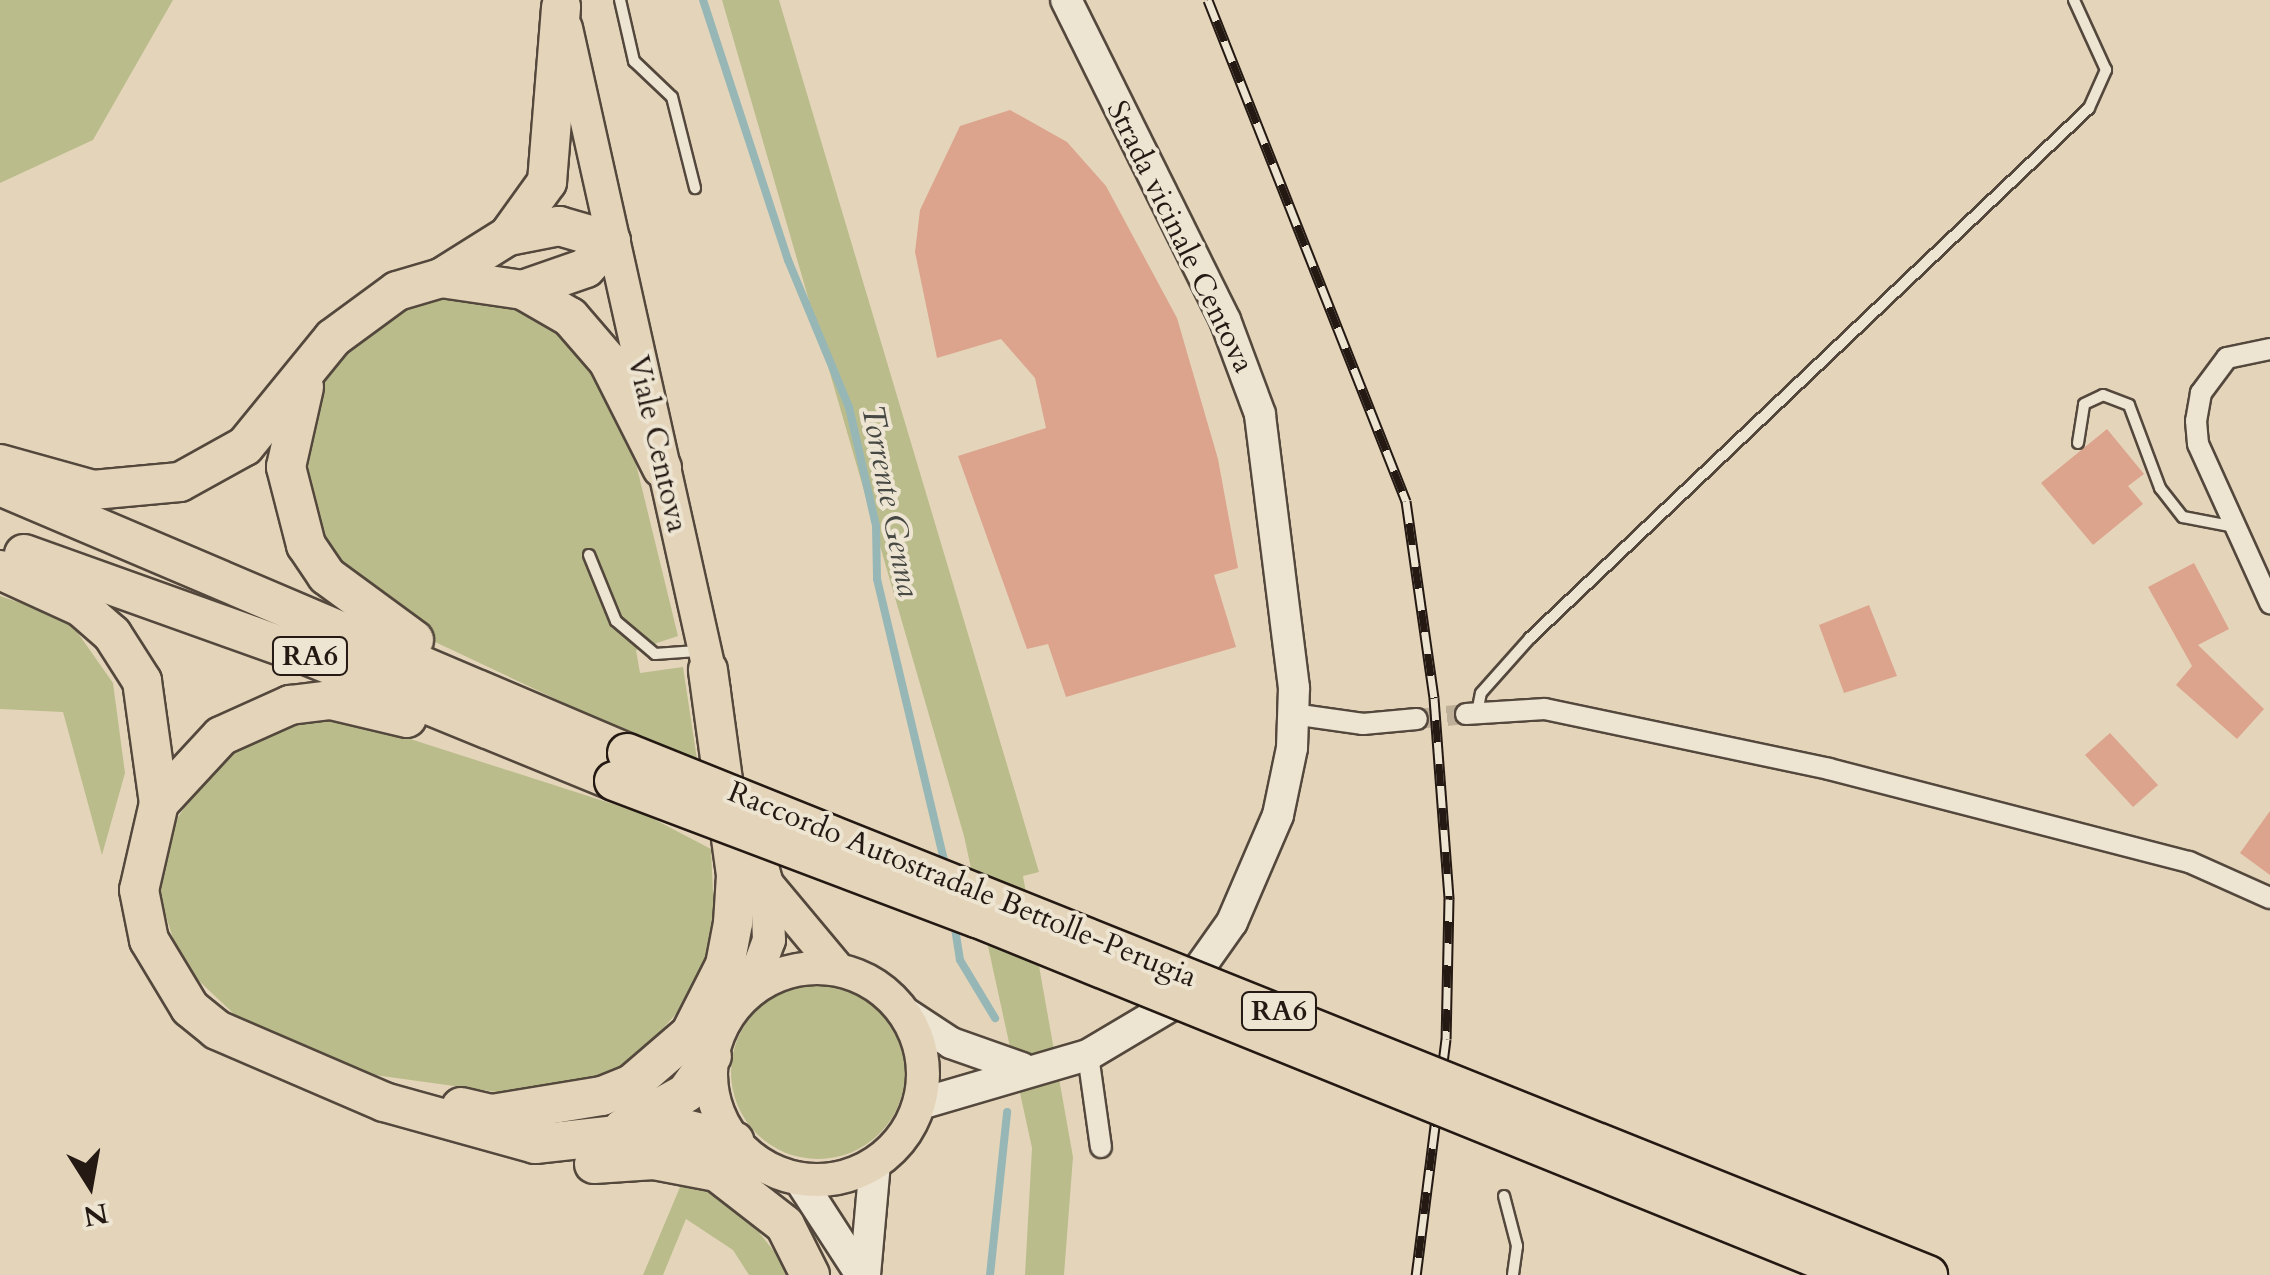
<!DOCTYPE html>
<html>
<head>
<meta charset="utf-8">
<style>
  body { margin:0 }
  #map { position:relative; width:2270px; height:1275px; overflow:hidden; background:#e4d5ba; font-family:Cardo,serif }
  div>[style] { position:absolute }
  .green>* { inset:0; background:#babc8b }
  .round { border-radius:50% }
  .stream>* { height:8px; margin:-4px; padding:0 4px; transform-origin:4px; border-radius:4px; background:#97b7b7 }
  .building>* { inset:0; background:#dca38d }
  .street-tunnel>* { height:20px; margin-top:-10px; transform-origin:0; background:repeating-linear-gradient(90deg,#beaf99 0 20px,transparent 0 30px) }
  .roads { filter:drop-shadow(2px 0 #54483d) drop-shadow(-2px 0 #54483d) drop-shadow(0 2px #54483d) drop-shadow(0 -2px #54483d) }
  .lane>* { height:10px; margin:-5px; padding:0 5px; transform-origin:5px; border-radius:5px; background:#ede4d2 }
  .street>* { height:20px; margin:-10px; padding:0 10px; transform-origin:10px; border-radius:10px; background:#ede4d2 }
  .secondary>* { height:30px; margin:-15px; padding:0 15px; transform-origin:15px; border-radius:15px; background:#ede4d2 }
  .primary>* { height:32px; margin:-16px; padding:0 16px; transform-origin:16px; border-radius:16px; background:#e4d5ba }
  .primary>.ring { margin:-16px; padding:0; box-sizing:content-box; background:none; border:32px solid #e4d5ba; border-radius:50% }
  .highway>* { height:38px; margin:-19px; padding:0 19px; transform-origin:19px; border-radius:19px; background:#e4d5ba }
  .rail>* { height:11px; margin-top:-5.5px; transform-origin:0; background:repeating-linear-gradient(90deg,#ede4d2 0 22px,#241913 0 44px); box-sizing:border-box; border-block:2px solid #241913 }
  .bridges { filter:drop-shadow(2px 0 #241913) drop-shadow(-2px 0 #241913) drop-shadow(0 2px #241913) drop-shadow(0 -2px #241913) }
  .highway-bridge>* { height:38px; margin:-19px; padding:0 19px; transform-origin:19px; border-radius:19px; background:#e4d5ba }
  span { translate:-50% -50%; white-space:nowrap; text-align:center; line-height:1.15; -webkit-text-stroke:8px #ede4d2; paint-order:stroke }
  .shield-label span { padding:2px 8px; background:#ede4d2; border:2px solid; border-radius:8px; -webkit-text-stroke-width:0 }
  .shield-label { font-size:28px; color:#241913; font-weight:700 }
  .street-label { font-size:30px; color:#241913 }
  .water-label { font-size:32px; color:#464844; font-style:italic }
  .north { position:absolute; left:40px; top:1135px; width:100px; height:100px; -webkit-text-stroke:8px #ede4d2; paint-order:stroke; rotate:169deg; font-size:28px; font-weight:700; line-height:40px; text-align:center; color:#241913 }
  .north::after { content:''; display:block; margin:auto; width:35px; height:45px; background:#241913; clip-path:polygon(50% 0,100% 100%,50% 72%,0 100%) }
</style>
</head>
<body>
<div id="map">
  <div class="green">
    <div style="clip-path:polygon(0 0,173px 0,93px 140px,0 183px)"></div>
    <div style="clip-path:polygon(722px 0,779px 0,1039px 872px,1023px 876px,1073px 1157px,1064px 1275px,1025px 1275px,1032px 1148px,964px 836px)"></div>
    <div style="clip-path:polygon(467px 292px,530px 313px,582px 347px,628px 431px,678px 636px,636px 650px,640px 673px,683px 667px,698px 766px,416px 633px,335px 569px,305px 507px,297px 434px,331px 362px,391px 313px)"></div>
    <div style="clip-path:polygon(0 596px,68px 619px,113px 683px,125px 773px,102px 855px,63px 712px,0 709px)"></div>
    <div style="clip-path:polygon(348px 719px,644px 814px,711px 849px,715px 935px,693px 995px,631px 1064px,541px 1098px,360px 1073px,252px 1031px,181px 964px,155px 881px,177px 819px,213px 763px,284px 722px)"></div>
    <div class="round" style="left:731px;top:985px;width:174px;height:174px"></div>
    <div style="clip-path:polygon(683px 1180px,733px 1200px,793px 1275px,749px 1275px,733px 1250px,686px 1219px,663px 1275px,643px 1275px)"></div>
  </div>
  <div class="stream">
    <div style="left:703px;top:0;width:274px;rotate:71.9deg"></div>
    <div style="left:788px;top:260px;width:159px;rotate:67.5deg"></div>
    <div style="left:849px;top:407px;width:122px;rotate:77.2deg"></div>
    <div style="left:876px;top:526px;width:53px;rotate:88.9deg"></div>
    <div style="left:877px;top:579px;width:298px;rotate:76.6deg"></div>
    <div style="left:954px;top:922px;width:38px;rotate:81deg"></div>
    <div style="left:960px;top:960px;width:68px;rotate:58.9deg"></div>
    <div style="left:990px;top:1275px;width:164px;rotate:-84deg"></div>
  </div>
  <div class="building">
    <div style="clip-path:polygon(1010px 110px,1067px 142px,1106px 186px,1177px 318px,1218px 459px,1238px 568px,1214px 575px,1236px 647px,1066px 697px,1048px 644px,1027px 649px,958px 456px,1046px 428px,1035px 378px,1001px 339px,937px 358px,915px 252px,920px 210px,960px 126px)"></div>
    <div style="clip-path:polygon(2107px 429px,2144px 474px,2128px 486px,2143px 504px,2093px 545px,2041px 483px)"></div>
    <div style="clip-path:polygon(2194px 563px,2229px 629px,2198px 645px,2264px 709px,2237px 739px,2176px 685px,2192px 666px,2148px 587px)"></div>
    <div style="clip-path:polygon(1869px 605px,1897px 676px,1844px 693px,1819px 625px)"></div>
    <div style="clip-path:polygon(2110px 733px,2158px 785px,2133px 807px,2085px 755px)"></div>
    <div style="clip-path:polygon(2270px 811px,2270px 875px,2240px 853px)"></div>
  </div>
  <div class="street-tunnel">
    <div style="left:1417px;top:719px;width:49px;rotate:-5.8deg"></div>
  </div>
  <div class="roads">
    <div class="lane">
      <div style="left:620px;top:0;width:63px;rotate:77.1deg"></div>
      <div style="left:634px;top:61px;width:52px;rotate:43.5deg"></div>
      <div style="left:672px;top:97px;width:94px;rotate:75.8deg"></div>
      <div style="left:2078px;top:443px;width:39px;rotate:-81deg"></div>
      <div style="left:2084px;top:404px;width:21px;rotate:-25deg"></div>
      <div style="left:2103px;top:395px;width:28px;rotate:21deg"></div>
      <div style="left:2129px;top:405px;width:89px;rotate:69.5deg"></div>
      <div style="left:2160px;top:488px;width:37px;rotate:52deg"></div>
      <div style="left:2183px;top:517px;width:53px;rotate:10.9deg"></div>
      <div style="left:589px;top:555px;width:71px;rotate:67.8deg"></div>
      <div style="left:616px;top:621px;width:51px;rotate:40.2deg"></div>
      <div style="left:655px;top:654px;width:42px;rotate:-4.1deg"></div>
      <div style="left:1477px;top:713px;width:20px;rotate:-79deg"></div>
      <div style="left:1481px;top:693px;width:74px;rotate:-48.3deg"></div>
      <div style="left:1530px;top:638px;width:770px;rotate:-43.47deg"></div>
      <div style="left:2089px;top:108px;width:42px;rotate:-65.9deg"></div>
      <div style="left:2106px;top:70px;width:77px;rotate:-114.6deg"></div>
      <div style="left:1504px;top:1196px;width:52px;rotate:75.4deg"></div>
      <div style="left:1517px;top:1246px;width:29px;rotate:98deg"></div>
    </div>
    <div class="street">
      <div style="left:2270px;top:349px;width:44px;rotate:168.2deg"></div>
      <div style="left:2227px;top:358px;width:44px;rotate:126.6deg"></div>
      <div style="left:2201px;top:393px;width:28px;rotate:100deg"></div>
      <div style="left:2196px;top:421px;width:23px;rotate:85deg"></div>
      <div style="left:2198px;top:444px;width:175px;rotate:65.6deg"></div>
      <div style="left:1293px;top:714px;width:71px;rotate:8.1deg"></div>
      <div style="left:1363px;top:724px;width:54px;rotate:-5.3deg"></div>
      <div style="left:1466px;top:714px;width:79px;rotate:-3.6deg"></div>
      <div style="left:1545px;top:709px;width:290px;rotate:11.9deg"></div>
      <div style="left:1829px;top:769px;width:372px;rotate:14.5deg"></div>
      <div style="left:2189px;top:862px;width:89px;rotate:24deg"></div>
      <div style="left:1088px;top:1055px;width:93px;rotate:82deg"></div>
    </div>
    <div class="secondary">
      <div style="left:904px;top:1012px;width:56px;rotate:33.4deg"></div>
      <div style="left:951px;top:1043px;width:75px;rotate:19.4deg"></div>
      <div style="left:920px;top:1104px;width:175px;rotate:-16.3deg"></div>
      <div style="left:1088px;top:1055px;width:100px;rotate:-30.7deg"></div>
      <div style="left:1174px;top:1004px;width:100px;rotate:-54.7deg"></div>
      <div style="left:1232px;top:922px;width:116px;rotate:-66.7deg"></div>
      <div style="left:1278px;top:815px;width:68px;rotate:-78.2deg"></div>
      <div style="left:1292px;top:748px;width:60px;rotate:-88.1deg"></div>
      <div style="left:1294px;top:688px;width:276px;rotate:-97.1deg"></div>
      <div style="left:1260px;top:414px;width:100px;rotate:-110.4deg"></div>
      <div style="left:1225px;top:320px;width:357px;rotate:-116.4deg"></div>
      <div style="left:799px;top:1179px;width:114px;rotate:57.1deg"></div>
      <div style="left:865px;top:1275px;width:111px;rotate:-84.9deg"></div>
    </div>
    <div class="primary">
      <div style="left:566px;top:28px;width:680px;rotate:77.43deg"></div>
      <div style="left:748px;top:817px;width:70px;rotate:74.2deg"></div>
      <div style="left:767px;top:884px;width:56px;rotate:88deg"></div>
      <div style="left:769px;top:940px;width:54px;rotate:110.4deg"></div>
      <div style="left:767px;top:884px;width:111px;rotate:50.1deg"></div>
      <div class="ring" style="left:711px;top:968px;width:180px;height:180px"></div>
    </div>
    <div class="highway">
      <div style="left:508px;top:236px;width:67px;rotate:-54.2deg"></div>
      <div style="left:547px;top:182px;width:176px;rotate:-85.4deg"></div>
      <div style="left:523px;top:290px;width:54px;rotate:29.9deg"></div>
      <div style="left:570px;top:317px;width:58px;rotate:49.2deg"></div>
      <div style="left:608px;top:361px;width:120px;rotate:63.2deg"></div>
      <div style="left:304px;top:387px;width:82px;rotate:102.7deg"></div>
      <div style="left:286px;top:467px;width:81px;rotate:75.6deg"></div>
      <div style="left:306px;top:545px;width:37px;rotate:56deg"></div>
      <div style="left:327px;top:576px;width:108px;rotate:36.3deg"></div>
      <div style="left:0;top:464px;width:97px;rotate:15.6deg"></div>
      <div style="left:93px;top:490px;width:87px;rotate:-5.3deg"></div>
      <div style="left:180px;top:482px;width:74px;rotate:-29deg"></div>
      <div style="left:245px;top:446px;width:139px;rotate:-50.8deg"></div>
      <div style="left:333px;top:338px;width:79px;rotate:-36.3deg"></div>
      <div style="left:397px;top:291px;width:46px;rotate:-16.5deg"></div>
      <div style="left:441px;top:278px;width:79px;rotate:-32.1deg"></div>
      <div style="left:508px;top:236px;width:52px;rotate:-11.1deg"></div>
      <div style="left:559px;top:226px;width:54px;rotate:16.1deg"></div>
      <div style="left:611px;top:241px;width:37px;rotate:133deg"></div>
      <div style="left:586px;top:268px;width:67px;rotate:160.8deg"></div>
      <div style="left:523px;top:290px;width:83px;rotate:-171.7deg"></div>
      <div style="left:7px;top:489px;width:674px;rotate:23.06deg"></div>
      <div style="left:24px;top:554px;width:300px;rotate:19.7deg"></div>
      <div style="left:306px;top:655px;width:333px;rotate:22.2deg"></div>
      <div style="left:0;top:570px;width:89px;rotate:24.6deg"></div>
      <div style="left:81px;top:607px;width:41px;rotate:41.1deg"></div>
      <div style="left:112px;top:634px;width:56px;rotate:57.4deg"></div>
      <div style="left:142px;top:681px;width:123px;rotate:82.1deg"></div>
      <div style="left:159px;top:803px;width:89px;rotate:102.9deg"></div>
      <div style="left:139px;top:890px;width:51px;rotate:78.7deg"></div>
      <div style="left:149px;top:940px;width:79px;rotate:58.9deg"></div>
      <div style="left:190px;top:1008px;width:35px;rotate:39deg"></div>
      <div style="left:217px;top:1030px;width:182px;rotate:23.3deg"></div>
      <div style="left:384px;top:1102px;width:157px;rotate:15.5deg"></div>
      <div style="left:535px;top:1144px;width:147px;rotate:-6.3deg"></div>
      <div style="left:681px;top:1128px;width:55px;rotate:13.8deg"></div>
      <div style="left:159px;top:803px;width:91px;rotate:-47.2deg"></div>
      <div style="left:221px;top:736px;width:76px;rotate:-24.2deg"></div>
      <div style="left:290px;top:705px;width:41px;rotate:-7deg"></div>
      <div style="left:331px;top:700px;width:78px;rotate:13.3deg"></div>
      <div style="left:461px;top:1107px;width:32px;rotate:13deg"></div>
      <div style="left:492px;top:1114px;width:111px;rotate:-9.3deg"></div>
      <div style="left:602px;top:1096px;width:32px;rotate:-22deg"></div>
      <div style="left:632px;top:1084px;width:77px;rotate:-40.8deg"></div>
      <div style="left:690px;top:1034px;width:77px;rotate:-63.1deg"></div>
      <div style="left:725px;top:965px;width:43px;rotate:-79.2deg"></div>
      <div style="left:733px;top:923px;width:48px;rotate:-86.4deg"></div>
      <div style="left:736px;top:875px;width:207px;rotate:-97.8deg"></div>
      <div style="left:623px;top:1128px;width:72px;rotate:-29.1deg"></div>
      <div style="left:686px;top:1093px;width:45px;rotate:-54.9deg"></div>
      <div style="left:594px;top:1164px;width:60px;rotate:-3.8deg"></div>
      <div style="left:654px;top:1160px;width:64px;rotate:10.8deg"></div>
      <div style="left:717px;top:1172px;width:86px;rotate:37.9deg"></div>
      <div style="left:785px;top:1225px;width:56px;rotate:63.4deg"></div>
    </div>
  </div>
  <div class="rail">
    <div style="left:1208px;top:0;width:539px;rotate:68.44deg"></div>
    <div style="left:1406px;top:501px;width:199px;rotate:81.9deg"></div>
    <div style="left:1434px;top:698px;width:202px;rotate:85.7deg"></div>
    <div style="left:1449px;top:899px;width:140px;rotate:91.2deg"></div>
    <div style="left:1446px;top:1039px;width:238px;rotate:97.2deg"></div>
  </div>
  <div class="bridges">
    <div class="highway-bridge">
      <div style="left:627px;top:753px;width:1402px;rotate:21.86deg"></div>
      <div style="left:614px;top:781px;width:388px;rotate:20.7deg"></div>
      <div style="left:977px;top:918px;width:951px;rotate:22.06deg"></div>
    </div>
  </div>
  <div class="shield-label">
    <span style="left:310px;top:656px">RA6</span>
    <span style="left:1279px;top:1011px">RA6</span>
  </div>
  <div class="street-label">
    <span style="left:1180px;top:237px;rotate:64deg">Strada vicinale Centova</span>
    <span style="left:657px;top:444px;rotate:77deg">Viale Centova</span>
    <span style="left:962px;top:885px;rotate:22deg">Raccordo Autostradale Bettolle-Perugia</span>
  </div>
  <div class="water-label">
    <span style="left:890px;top:501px;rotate:79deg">Torrente Genna</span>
  </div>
  <div class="north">N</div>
</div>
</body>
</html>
